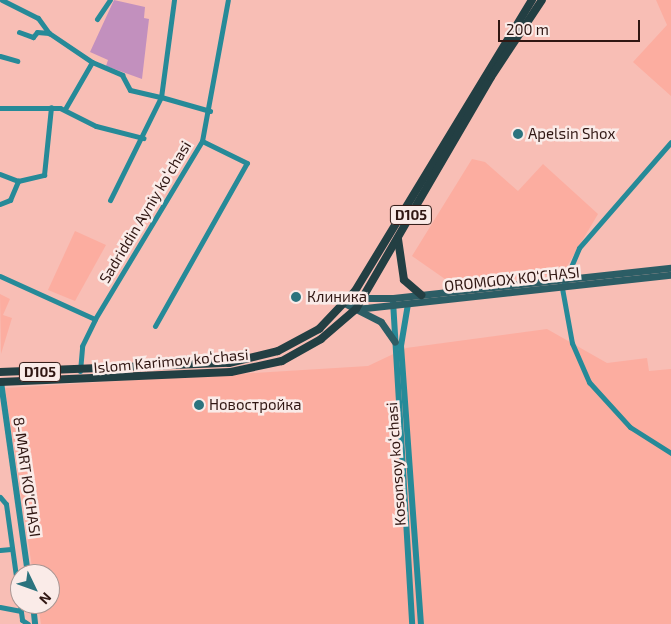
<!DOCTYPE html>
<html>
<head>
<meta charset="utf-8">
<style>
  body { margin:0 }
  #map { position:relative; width:671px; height:624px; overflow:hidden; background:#f8beb5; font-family:"Exo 2",sans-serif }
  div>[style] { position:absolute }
  .built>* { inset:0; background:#fcada0 }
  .green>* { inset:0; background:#c290be }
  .minor>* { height:5px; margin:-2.5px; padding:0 2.5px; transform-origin:2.5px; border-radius:2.5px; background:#268a98 }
  .tertiary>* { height:6px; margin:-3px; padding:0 3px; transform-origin:3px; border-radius:3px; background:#268a98 }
  .secondary>* { height:7px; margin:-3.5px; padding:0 3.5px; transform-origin:3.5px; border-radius:3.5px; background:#2c5d65 }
  .primary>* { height:8px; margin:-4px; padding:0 4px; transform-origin:4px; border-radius:4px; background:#233f43 }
  .dots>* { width:14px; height:14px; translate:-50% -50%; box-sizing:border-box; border:2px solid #faebe8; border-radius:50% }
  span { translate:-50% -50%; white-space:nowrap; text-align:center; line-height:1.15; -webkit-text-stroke:5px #faebe8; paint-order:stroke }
  .shield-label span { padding:1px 4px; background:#faebe8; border:1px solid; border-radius:4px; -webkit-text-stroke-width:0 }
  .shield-label { font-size:14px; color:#301713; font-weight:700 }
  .poi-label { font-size:15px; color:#301713 }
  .left { translate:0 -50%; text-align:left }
  .street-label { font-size:15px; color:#301713 }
  .north { position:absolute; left:10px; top:564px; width:50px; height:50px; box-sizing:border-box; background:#faebe8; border:1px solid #a99693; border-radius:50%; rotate:132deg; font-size:14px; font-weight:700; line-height:20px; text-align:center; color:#301713 }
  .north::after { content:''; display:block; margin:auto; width:18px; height:22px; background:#2b737e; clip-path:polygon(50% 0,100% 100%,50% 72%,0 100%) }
  .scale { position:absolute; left:498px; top:20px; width:142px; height:22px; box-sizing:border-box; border:2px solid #301713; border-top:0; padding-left:6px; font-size:15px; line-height:18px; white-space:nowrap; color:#301713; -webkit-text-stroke:4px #faebe8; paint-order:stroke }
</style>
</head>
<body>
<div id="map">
  <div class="built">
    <div style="clip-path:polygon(656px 0,671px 0,671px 96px,633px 62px,667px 25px)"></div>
    <div style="clip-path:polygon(472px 159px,485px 162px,518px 191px,543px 164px,598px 214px,563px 273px,455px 286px,412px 256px)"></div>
    <div style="clip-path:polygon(75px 231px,106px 245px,75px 301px,48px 290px)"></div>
    <div style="clip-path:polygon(0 294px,10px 299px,3px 315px,12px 318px,1px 354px)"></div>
    <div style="clip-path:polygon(547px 329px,607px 363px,647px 358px,649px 371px,671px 369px,671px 624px,41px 624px,38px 604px,50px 604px,50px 574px,33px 574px,5px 388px,368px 366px,406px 348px)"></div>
  </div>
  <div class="green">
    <div style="clip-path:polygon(114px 0,145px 7px,144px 18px,149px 19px,142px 79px,106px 66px,108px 60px,90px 52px)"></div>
  </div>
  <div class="minor">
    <div style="left:2px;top:0;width:40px;rotate:26.6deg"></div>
    <div style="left:38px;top:18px;width:19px;rotate:54deg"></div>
    <div style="left:49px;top:33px;width:52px;rotate:34deg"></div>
    <div style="left:92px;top:62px;width:33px;rotate:23deg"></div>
    <div style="left:122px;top:75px;width:17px;rotate:62deg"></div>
    <div style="left:130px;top:90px;width:32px;rotate:13deg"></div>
    <div style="left:161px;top:97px;width:115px;rotate:116.3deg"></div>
    <div style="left:174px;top:0;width:98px;rotate:97.6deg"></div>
    <div style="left:161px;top:97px;width:51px;rotate:15.9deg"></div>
    <div style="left:97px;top:19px;width:23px;rotate:-56deg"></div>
    <div style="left:19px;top:32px;width:15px;rotate:20deg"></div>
    <div style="left:33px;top:37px;width:6px;rotate:-51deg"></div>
    <div style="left:37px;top:32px;width:12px;rotate:5deg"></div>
    <div style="left:0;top:56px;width:18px;rotate:16deg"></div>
    <div style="left:0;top:108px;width:60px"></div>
    <div style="left:60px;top:108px;width:40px;rotate:26.6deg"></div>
    <div style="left:96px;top:126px;width:49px;rotate:14.3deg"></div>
    <div style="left:65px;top:109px;width:54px;rotate:-60.1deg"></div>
    <div style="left:671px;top:142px;width:140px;rotate:131deg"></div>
    <div style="left:579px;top:248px;width:43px;rotate:113deg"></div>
    <div style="left:562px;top:288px;width:56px;rotate:79.7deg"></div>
    <div style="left:572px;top:343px;width:43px;rotate:66.4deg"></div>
    <div style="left:589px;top:382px;width:61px;rotate:47.7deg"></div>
    <div style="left:630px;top:427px;width:49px;rotate:32.4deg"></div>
    <div style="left:0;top:174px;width:19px;rotate:21deg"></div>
    <div style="left:18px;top:181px;width:27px;rotate:-13deg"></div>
    <div style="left:44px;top:175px;width:68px;rotate:-84.1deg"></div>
    <div style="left:0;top:204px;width:11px;rotate:-22deg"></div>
    <div style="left:10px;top:200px;width:21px;rotate:-67deg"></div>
    <div style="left:0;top:276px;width:104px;rotate:24.4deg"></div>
    <div style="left:155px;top:326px;width:187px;rotate:-60.6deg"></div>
    <div style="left:247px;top:163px;width:50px;rotate:-153.9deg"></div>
    <div style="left:80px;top:371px;width:25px;rotate:-85deg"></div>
    <div style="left:82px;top:346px;width:30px;rotate:-64deg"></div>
    <div style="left:95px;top:319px;width:208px;rotate:-59deg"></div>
    <div style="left:202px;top:141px;width:143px;rotate:-79.6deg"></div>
    <div style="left:0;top:497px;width:9px;rotate:49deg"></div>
    <div style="left:6px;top:504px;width:117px;rotate:82.1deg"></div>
    <div style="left:22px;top:620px;width:7px;rotate:34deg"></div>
    <div style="left:0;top:550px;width:11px;rotate:-5deg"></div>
    <div style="left:0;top:607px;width:20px;rotate:11deg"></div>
  </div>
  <div class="tertiary">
    <div style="left:393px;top:301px;width:324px;rotate:86.6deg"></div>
    <div style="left:408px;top:304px;width:43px;rotate:99.5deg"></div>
    <div style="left:401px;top:346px;width:279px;rotate:85.9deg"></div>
    <div style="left:1px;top:382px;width:194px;rotate:82deg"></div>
    <div style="left:33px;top:604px;width:20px;rotate:84deg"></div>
  </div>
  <div class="secondary">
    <div style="left:350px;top:298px;width:43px"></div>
    <div style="left:393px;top:298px;width:280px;rotate:-6.2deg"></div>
    <div style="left:346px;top:304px;width:39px;rotate:27deg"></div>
    <div style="left:381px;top:322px;width:24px;rotate:55deg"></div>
    <div style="left:356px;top:309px;width:317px;rotate:-6.2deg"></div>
  </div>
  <div class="primary">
    <div style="left:398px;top:239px;width:41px;rotate:81.7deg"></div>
    <div style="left:404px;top:280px;width:23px;rotate:41deg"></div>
    <div style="left:0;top:372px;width:229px;rotate:-2.3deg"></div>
    <div style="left:229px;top:363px;width:50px;rotate:-13.8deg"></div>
    <div style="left:278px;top:351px;width:47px;rotate:-28.2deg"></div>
    <div style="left:319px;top:329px;width:52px;rotate:-46.5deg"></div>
    <div style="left:355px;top:291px;width:341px;rotate:-58.7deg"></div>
    <div style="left:0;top:382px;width:231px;rotate:-2.5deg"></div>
    <div style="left:231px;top:372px;width:52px;rotate:-12.2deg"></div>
    <div style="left:282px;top:361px;width:45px;rotate:-29.4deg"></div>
    <div style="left:321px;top:339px;width:46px;rotate:-40.6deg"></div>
    <div style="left:356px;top:309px;width:268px;rotate:-59.8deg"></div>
    <div style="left:491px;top:77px;width:92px;rotate:-56.5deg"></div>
  </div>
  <div class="dots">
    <div style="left:518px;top:134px;background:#2b737e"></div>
    <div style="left:296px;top:297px;background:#2b737e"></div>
    <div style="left:199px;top:405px;background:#2b737e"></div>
  </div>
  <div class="shield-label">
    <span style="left:411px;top:215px">D105</span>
    <span style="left:40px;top:372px">D105</span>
  </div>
  <div class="poi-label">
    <span class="left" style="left:528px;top:134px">Apelsin Shox</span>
    <span class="left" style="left:307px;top:297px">Клиника</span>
    <span class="left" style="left:209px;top:405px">Новостройка</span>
  </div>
  <div class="street-label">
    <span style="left:145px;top:212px;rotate:-59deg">Sadriddin Ayniy koʻchasi</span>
    <span style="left:512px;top:279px;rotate:-6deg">OROMGOX KO‘CHASI</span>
    <span style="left:171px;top:361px;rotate:-5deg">Islom Karimov koʻchasi</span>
    <span style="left:396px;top:464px;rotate:-94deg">Kosonsoy koʻchasi</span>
    <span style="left:27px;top:477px;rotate:82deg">8-MART KO'CHASI</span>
  </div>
  <div class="north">N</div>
  <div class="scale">200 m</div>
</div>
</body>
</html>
